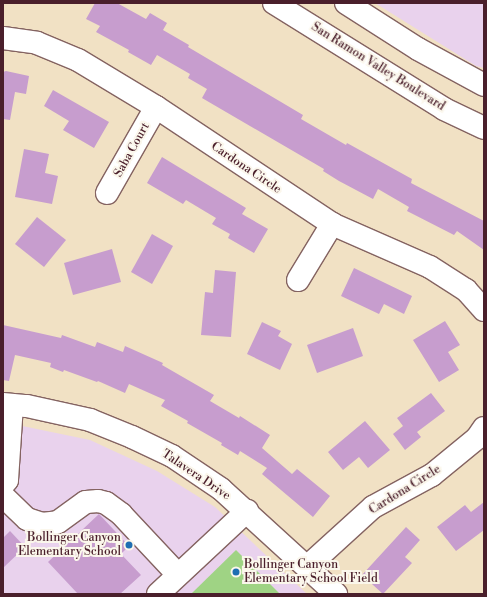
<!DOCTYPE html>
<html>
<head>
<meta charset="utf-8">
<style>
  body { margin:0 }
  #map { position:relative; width:487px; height:597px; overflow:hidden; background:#f1e1c4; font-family:"Libre Bodoni",serif }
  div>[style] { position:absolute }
  .built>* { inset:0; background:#e9d2ed }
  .green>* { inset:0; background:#9fd384 }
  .building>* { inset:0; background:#c79dce }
  .roads { filter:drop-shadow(1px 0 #846361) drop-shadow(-1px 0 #846361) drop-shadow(0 1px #846361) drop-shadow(0 -1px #846361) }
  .minor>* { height:22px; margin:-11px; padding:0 11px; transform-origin:11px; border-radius:11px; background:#fff }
  .major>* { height:22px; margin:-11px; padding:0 11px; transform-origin:11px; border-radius:11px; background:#fff }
  .dots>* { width:11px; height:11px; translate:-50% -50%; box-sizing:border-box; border:2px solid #fbf7ec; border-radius:50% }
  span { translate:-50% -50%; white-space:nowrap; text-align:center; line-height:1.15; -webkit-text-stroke:4px #fbf7ec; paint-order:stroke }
  .street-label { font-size:12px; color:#4a1f2b }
  .poi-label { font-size:12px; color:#4a1f2b }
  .right { translate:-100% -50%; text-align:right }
  .left { translate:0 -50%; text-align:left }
  .frame { position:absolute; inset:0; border:4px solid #4a1f2b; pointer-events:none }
</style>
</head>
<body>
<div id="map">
  <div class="built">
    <div style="clip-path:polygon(375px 3px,484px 3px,484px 68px,476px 66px)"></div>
    <div style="clip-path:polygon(3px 422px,90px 440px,157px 471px,215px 507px,307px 594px,3px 594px)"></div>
  </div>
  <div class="green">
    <div style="clip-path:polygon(236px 550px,280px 594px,191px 594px)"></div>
  </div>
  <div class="building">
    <div style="clip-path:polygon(95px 3px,117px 3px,146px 19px,150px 13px,167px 23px,163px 30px,189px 45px,188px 47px,303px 115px,301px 119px,346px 145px,347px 143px,412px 179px,411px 183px,484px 221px,484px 250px,457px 231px,454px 235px,407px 211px,409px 207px,378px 189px,373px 199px,339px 181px,323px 171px,324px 169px,202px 98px,207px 89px,188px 78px,190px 74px,157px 55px,151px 65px,128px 52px,129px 50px,96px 32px,100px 26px,86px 19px)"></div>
    <div style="clip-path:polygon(6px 71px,29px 76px,26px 94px,15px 92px,10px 120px,3px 119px,3px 72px)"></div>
    <div style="clip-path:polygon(53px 90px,109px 122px,94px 148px,63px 130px,69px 121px,44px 106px)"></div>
    <div style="clip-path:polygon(24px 149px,49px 154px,45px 173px,58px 176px,52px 204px,15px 197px)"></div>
    <div style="clip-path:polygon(162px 157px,246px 208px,242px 214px,268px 229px,254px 253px,228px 238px,230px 234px,212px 224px,216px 218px,186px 200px,183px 204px,147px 183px)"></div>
    <div style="clip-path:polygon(37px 217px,66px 240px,44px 267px,15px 244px)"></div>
    <div style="clip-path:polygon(152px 234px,173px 246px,152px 284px,131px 272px)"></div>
    <div style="clip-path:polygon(112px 249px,121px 282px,73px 295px,64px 263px)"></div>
    <div style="clip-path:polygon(354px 268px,412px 296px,404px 314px,384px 304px,379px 314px,341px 296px)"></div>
    <div style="clip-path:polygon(215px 270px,236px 272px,231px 337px,201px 335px,205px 292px,213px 293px)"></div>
    <div style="clip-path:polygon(445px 321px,460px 345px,448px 352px,459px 370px,439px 382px,413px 340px)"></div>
    <div style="clip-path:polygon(262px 322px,281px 331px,278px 336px,292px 344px,280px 370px,247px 354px)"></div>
    <div style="clip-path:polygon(3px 325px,61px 338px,62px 335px,95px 347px,97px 342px,123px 352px,125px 346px,163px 363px,162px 365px,214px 395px,210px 401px,239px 418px,240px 416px,270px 435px,262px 448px,292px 474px,297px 469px,330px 496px,313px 517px,262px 474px,267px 468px,240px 451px,238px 455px,221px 445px,222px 443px,187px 423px,188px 421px,161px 406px,165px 400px,129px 384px,125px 393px,98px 381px,97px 382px,64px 370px,63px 372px,50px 367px,51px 363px,15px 355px,9px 381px,3px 380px)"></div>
    <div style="clip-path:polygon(353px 328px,363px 356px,317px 373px,307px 345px)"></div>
    <div style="clip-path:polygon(431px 393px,445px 411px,417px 432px,421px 437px,405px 450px,393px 434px,403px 426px,397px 418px)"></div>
    <div style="clip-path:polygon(365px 421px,390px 450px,368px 468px,359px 457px,343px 470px,328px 452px)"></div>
    <div style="clip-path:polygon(484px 502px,484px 530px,456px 551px,437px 527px,465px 505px,471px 512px)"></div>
    <div style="clip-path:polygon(99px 514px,129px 546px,121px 554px,141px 575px,120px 594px,78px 594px,48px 562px)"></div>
    <div style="clip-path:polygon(406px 527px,420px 540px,405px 557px,412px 563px,383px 594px,362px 575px)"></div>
    <div style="clip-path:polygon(10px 531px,25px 547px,3px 568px,3px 538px)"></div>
  </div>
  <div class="roads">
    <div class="minor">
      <div style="left:3px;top:38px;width:34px;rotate:8deg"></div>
      <div style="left:37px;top:43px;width:44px;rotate:22.5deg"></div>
      <div style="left:78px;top:60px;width:91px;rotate:31.1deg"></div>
      <div style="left:156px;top:107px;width:211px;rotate:33.6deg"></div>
      <div style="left:332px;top:224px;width:107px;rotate:23.7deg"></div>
      <div style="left:430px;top:267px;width:43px;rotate:32.6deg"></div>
      <div style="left:466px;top:290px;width:27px;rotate:48deg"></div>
      <div style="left:107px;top:193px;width:99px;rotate:-60.3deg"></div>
      <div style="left:298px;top:280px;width:66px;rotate:-58.7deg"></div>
      <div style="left:3px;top:404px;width:24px;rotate:5deg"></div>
      <div style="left:27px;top:406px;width:65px;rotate:12.5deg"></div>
      <div style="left:90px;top:420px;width:45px;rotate:22deg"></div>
      <div style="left:132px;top:437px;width:44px;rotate:25.4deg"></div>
      <div style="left:172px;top:456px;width:59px;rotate:34deg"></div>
      <div style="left:221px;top:489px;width:156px;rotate:42.4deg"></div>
      <div style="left:3px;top:485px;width:6px;rotate:-51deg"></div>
      <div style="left:7px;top:480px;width:75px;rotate:-86.2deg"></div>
      <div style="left:3px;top:496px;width:33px;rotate:44deg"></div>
      <div style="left:27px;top:519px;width:16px;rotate:18deg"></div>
      <div style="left:42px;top:524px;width:16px;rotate:-7deg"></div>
      <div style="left:58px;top:522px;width:34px;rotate:-36deg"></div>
      <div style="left:86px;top:502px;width:12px;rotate:-5deg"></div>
      <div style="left:98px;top:501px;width:8px;rotate:14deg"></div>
      <div style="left:106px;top:503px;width:19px;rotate:36deg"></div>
      <div style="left:121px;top:514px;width:83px;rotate:46.9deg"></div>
      <div style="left:307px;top:567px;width:89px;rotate:-42.3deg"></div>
      <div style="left:373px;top:507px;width:67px;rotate:-28.5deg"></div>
      <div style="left:432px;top:475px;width:58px;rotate:-39.4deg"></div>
      <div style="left:477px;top:438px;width:12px;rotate:-55deg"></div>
      <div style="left:158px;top:594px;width:122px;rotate:-43deg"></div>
    </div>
    <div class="major">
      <div style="left:274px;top:3px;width:200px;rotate:31.9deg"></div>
      <div style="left:444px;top:109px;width:44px;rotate:25.4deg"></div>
      <div style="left:346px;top:3px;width:85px;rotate:32.6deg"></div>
      <div style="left:418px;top:49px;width:75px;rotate:28.6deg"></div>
    </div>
  </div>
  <div class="dots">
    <div style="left:129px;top:545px;background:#1f6fb2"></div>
    <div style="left:236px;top:572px;background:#1f6fb2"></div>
  </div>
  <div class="street-label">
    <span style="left:378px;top:67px;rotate:32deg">San Ramon Valley Boulevard</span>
    <span style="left:132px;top:150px;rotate:-61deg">Saba Court</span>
    <span style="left:246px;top:168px;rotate:34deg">Cardona Circle</span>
    <span style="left:196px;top:475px;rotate:34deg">Talavera Drive</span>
    <span style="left:405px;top:490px;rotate:-32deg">Cardona Circle</span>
  </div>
  <div class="poi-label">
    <span class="right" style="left:121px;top:545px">Bollinger Canyon<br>Elementary School</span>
    <span class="left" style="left:244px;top:572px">Bollinger Canyon<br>Elementary School Field</span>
  </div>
  <div class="frame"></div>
</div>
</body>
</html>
